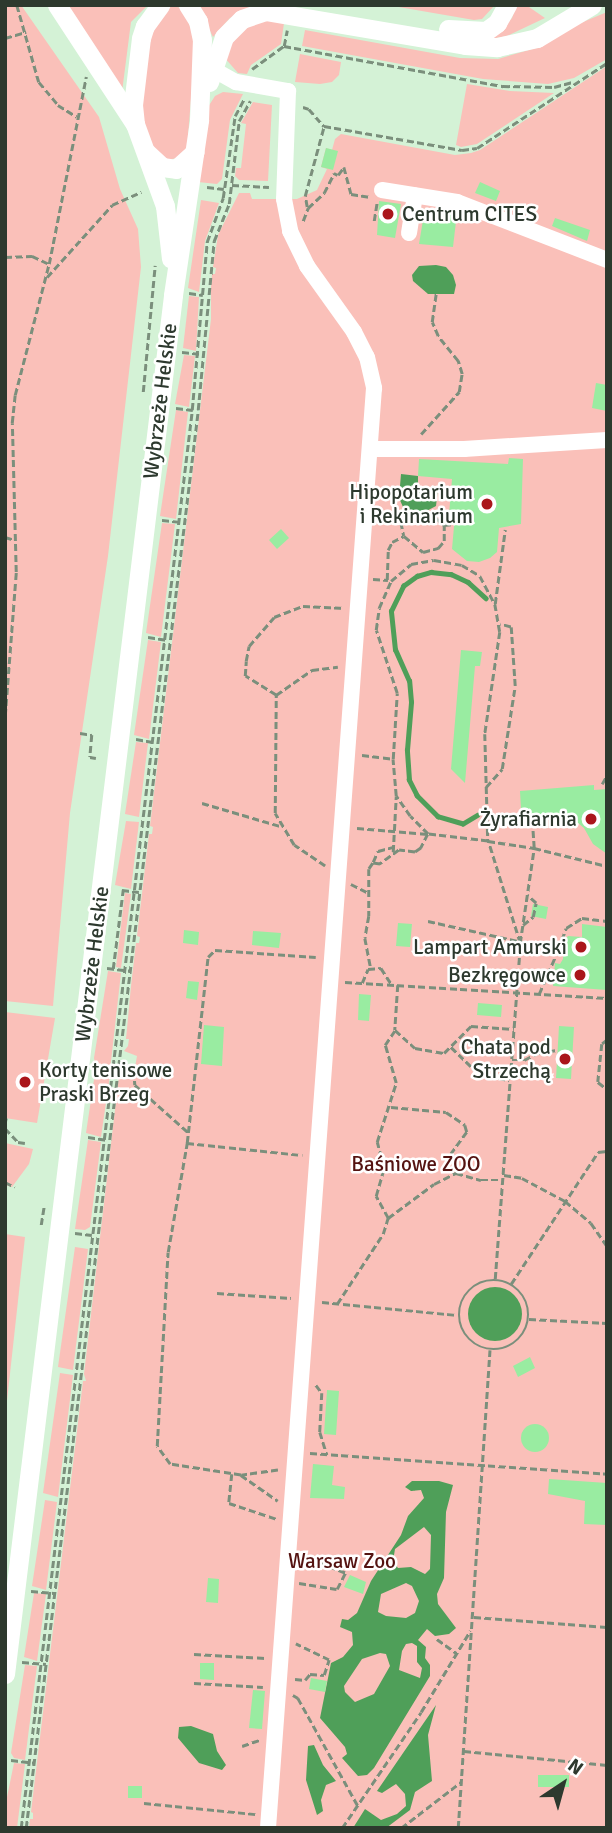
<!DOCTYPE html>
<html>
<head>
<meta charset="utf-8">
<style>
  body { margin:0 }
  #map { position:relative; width:612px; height:1833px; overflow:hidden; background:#d4f2d6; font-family:Signika,sans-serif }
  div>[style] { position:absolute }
  .green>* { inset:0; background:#fac0b9 }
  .water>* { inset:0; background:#4f9f59 }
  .round { border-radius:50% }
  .stream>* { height:4.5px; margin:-2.25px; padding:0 2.25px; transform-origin:2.25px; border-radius:2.25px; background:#4f9f59 }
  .building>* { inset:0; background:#99eca1 }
  .path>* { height:2.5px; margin-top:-1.25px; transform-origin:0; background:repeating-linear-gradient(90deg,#7b8f7c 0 7px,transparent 0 10.5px) }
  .path>.ring { margin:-1.25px; padding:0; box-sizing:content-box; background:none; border:2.5px solid #7b8f7c; border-radius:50% }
  .minor>* { height:16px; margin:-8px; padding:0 8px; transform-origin:8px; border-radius:8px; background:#fff }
  .major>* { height:19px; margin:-9.5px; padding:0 9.5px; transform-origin:9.5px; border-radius:9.5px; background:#fff }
  .dots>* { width:19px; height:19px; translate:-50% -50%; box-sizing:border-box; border:4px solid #fff; border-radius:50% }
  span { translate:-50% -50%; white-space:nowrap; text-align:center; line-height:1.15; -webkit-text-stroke:5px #fff; paint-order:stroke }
  .poi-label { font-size:21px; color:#2d392e }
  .left { translate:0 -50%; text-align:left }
  .right { translate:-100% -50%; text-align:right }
  .street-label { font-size:21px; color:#2d392e }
  .park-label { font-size:21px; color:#541311 }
  .frame { position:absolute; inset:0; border:7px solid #2d392e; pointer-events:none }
  .north { position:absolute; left:528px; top:1749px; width:70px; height:70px; -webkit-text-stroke:5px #fff; paint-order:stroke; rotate:36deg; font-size:19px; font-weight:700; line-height:28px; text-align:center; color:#2d392e }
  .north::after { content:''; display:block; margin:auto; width:24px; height:32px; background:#2d392e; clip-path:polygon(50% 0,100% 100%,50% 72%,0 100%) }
</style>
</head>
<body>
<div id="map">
  <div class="green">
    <div style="clip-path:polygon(5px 5px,21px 5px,99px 117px,120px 189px,138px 229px,141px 267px,108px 556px,70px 813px,53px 1006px,5px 1001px)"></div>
    <div style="clip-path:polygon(63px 5px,148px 5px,131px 22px,122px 92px)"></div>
    <div style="clip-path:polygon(197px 5px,258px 5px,230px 18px,213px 37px)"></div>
    <div style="clip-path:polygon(387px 5px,495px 5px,482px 19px,474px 20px)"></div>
    <div style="clip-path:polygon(172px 6px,182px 8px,196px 35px,187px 149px,181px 157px,168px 160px,155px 152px,146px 133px,141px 111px,150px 37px,164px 12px)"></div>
    <div style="clip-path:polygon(516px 6px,529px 7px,545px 18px,507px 36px,480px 41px,464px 37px,502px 29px,512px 18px)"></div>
    <div style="clip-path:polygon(607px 12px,607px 59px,574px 78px,548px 84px,483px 79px,302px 46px,305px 30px,460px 58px,498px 59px,536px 48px,571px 27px)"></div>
    <div style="clip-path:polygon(265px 20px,284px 23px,281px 44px,251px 65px,247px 74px,238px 73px,224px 57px,238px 30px)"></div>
    <div style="clip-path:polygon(300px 54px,341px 62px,339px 75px,332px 82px,320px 84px,295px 82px)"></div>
    <div style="clip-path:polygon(607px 66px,607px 1828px,29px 1828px,30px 1819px,33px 1819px,33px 1813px,31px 1812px,83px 1381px,86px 1381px,84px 1374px,120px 1067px,135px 1067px,137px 1056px,124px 1051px,128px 1046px,129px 1039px,126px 1039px,131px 986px,136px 943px,139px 943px,140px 937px,137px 936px,149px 834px,152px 834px,153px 827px,150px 826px,211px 319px,211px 286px,212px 274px,215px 274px,216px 268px,213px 267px,218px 235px,239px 193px,250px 193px,252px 199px,297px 199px,317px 190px,327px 169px,321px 167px,326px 148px,332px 150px,335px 139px,341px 134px,455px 155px,471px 153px,480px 150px)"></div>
    <div style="clip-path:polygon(467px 84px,510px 91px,554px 93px,477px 144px,461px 147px,456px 145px)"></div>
    <div style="clip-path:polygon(223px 92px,243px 94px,230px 120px,222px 179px,217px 184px,198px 182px,208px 107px,215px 96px)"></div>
    <div style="clip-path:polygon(253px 102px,272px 105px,268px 181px,239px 180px,235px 176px,236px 168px,241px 168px,246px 124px,241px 123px)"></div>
    <div style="clip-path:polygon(201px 200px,219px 203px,205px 241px,199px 292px,188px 288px)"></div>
    <div style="clip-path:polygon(189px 296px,199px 297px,196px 351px,183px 348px)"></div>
    <div style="clip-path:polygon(184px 355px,195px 356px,189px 407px,175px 404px)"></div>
    <div style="clip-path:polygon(176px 410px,188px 412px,176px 519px,160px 516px)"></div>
    <div style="clip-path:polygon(162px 523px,175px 524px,161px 637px,146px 633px)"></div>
    <div style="clip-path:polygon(148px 640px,161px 642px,149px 739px,134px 735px)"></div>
    <div style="clip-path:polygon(136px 742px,148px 743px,139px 817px,125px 814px)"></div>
    <div style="clip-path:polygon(126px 821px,139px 822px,131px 889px,115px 885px)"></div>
    <div style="clip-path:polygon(125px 893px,131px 894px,121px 968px,116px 967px)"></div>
    <div style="clip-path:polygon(108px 971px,121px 973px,110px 1070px,96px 1069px,94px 1058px)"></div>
    <div style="clip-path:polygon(5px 1012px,55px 1018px,37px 1123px,5px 1118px)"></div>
    <div style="clip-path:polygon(95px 1073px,110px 1075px,101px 1137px,86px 1133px)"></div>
    <div style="clip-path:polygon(88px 1140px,101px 1142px,90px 1227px,85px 1230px,75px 1229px)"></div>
    <div style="clip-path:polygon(5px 1143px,33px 1149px,29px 1164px,12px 1187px,5px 1185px)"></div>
    <div style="clip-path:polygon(5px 1234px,25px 1237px,5px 1419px)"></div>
    <div style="clip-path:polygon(75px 1247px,88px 1249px,73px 1370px,58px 1367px)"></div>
    <div style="clip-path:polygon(60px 1373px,73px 1375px,58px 1497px,43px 1493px)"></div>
    <div style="clip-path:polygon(45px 1500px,57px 1502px,46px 1590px,32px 1586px)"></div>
    <div style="clip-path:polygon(34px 1593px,46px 1594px,37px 1661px,24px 1657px)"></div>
    <div style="clip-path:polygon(25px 1665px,37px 1666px,25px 1760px,14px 1758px,11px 1753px)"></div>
    <div style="clip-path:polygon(14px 1763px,25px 1764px,17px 1828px,5px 1828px,5px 1807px)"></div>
  </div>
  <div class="water">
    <div style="clip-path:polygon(436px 265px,446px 267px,453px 275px,456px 285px,454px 294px,428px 294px,413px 281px,412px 275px,419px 266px)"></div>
    <div style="clip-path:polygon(401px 474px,418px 476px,418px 487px,438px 489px,436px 506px,417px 516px,403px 507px,399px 498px)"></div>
    <div class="round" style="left:468px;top:1287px;width:54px;height:54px"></div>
    <div style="clip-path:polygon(evenodd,412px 1481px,439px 1481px,453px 1485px,446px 1512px,444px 1578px,437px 1594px,438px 1604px,456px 1628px,449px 1634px,435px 1636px,427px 1629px,418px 1640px,426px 1647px,425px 1658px,430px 1665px,430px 1676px,374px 1768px,367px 1775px,358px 1776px,342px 1758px,347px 1754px,345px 1747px,320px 1718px,331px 1663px,343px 1657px,353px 1645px,352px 1632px,340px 1627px,342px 1619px,348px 1620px,357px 1613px,371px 1581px,401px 1535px,408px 1516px,424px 1498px,421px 1490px,411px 1491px,405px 1487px,412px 1481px,424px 1527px,431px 1535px,430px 1569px,425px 1574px,411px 1567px,398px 1568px,393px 1561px,395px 1549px,424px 1527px,412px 1481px,406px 1583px,412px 1586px,419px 1601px,415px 1613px,406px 1618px,386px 1616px,378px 1612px,381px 1594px,406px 1583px,412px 1481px,412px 1643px,417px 1646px,417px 1662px,422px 1668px,420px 1678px,399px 1670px,402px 1651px,406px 1644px,412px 1643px,412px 1481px,380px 1653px,386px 1654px,390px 1666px,374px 1694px,355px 1702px,345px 1692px,344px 1686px,362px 1659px,380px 1653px)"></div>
    <div style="clip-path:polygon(436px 1705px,428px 1735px,432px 1781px,415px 1792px,410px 1810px,386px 1828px,353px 1828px,365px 1809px,381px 1820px,397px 1814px,406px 1806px,405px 1794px,396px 1784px,382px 1793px,377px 1791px)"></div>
    <div style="clip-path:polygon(191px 1726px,213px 1734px,217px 1751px,226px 1765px,222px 1770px,199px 1763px,178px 1738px,179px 1727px)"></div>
    <div style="clip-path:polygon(314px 1745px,323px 1765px,336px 1781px,326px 1785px,321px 1800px,323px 1811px,317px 1815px,306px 1780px,308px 1746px)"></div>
  </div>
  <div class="stream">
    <div style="left:478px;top:815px;width:17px;rotate:149deg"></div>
    <div style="left:463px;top:824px;width:26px;rotate:-164deg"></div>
    <div style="left:438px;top:817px;width:30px;rotate:-135deg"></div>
    <div style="left:417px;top:796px;width:18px;rotate:-117deg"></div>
    <div style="left:409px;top:780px;width:30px;rotate:-94deg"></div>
    <div style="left:407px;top:750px;width:48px;rotate:-85.2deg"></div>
    <div style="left:411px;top:702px;width:21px;rotate:-95deg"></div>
    <div style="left:409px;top:681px;width:34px;rotate:-114deg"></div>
    <div style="left:395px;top:650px;width:39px;rotate:-96deg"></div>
    <div style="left:391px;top:611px;width:28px;rotate:-64deg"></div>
    <div style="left:403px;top:586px;width:17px;rotate:-36deg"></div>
    <div style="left:417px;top:576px;width:15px;rotate:-16deg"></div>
    <div style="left:431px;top:572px;width:20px;rotate:6deg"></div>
    <div style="left:451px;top:574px;width:19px;rotate:25deg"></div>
    <div style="left:468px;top:582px;width:24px;rotate:42deg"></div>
  </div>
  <div class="building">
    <div style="clip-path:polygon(326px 148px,338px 151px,333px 170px,321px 167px)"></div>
    <div style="clip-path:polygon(480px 182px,500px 191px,496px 201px,475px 193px)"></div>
    <div style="clip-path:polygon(379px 201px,401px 204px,395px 238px,377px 235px)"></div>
    <div style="clip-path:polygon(425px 208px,457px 213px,453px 247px,419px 244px)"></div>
    <div style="clip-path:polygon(555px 218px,590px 230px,587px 241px,552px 226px)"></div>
    <div style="clip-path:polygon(596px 383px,607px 385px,607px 411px,592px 408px)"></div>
    <div style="clip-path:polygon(509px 458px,523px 459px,521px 524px,499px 528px,497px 552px,490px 558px,479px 562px,467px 561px,452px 549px,455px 515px,449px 515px,452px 479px,418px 476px,419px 459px,508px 464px)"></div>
    <div style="clip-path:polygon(281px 529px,289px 538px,277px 549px,269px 540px)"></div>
    <div style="clip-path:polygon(461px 650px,482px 652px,480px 666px,475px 666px,465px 783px,451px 769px)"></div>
    <div style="clip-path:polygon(594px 785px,594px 790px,607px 789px,607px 854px,593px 844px,584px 828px,572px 818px,527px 819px,527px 809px,521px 809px,520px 791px)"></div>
    <div style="clip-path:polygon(533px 904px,548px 907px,546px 919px,531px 916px)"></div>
    <div style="clip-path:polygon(398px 923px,412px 924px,410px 947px,396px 946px)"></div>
    <div style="clip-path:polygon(582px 924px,607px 927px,607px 990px,553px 986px,555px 963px,560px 964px,563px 959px,564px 940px,568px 936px,582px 937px)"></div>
    <div style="clip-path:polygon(184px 930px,199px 932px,198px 945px,183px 943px)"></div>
    <div style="clip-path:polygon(253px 931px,281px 933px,279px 948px,252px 945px)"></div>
    <div style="clip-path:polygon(188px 981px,199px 982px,197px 1000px,186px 998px)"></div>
    <div style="clip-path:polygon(359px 994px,371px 995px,369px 1021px,358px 1020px)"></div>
    <div style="clip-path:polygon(478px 1003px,502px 1005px,501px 1017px,477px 1015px)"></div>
    <div style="clip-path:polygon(204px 1025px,224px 1027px,222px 1066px,201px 1064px)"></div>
    <div style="clip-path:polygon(559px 1026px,574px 1027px,571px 1079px,556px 1078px)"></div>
    <div style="clip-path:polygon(530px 1357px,535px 1368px,518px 1377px,513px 1366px)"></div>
    <div style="clip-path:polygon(327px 1390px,339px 1391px,336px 1435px,324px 1434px)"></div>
    <div class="round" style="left:521px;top:1424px;width:28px;height:28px"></div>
    <div style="clip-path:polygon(313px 1464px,334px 1466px,332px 1485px,345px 1487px,344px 1499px,310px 1498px)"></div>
    <div style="clip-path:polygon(549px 1479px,607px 1483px,607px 1525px,584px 1524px,585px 1501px,548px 1494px)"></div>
    <div style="clip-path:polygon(350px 1575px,366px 1582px,363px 1594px,344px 1587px)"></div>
    <div style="clip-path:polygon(208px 1578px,219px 1579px,218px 1603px,206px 1602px)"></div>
    <div style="clip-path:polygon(200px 1663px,214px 1663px,214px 1680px,200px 1679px)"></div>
    <div style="clip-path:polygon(311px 1678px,327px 1681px,325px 1692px,309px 1689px)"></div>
    <div style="clip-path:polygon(253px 1690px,265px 1691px,262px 1729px,249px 1728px)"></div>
    <div style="clip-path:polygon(538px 1775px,569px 1775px,569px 1787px,538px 1787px)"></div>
    <div style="clip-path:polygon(128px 1786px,142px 1786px,142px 1798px,128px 1798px)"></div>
  </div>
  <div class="path">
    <div style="left:17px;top:5px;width:80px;rotate:74.1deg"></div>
    <div style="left:39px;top:82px;width:30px;rotate:50deg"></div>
    <div style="left:58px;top:105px;width:22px;rotate:32deg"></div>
    <div style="left:5px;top:38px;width:22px;rotate:-16deg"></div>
    <div style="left:284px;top:46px;width:223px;rotate:10.4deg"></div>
    <div style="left:503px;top:86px;width:51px;rotate:1.1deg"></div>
    <div style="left:554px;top:87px;width:20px;rotate:-15deg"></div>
    <div style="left:252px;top:69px;width:39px;rotate:-36deg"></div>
    <div style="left:284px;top:46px;width:16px;rotate:-79deg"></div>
    <div style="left:303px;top:107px;width:6px;rotate:18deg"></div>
    <div style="left:309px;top:109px;width:23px;rotate:49deg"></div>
    <div style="left:324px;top:126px;width:140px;rotate:9.9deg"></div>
    <div style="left:462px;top:150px;width:15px;rotate:-8deg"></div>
    <div style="left:477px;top:148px;width:155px;rotate:-33.2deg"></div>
    <div style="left:232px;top:185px;width:37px;rotate:3deg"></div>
    <div style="left:207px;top:187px;width:17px;rotate:7deg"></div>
    <div style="left:307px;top:207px;width:11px;rotate:-100deg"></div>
    <div style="left:305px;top:196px;width:73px;rotate:-74.8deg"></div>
    <div style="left:303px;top:221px;width:14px;rotate:-69deg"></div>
    <div style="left:308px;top:208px;width:22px;rotate:-43deg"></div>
    <div style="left:324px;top:193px;width:22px;rotate:-63deg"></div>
    <div style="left:334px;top:173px;width:4px;rotate:27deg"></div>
    <div style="left:338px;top:175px;width:10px;rotate:-53deg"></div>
    <div style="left:344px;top:167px;width:28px;rotate:75deg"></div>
    <div style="left:351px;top:194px;width:18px;rotate:9deg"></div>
    <div style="left:374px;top:221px;width:19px;rotate:-81deg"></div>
    <div style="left:5px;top:257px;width:27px;rotate:-2deg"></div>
    <div style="left:32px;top:256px;width:19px;rotate:25deg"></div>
    <div style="left:47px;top:277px;width:97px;rotate:-47.9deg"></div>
    <div style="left:112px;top:205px;width:32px;rotate:-24deg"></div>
    <div style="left:189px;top:293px;width:14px;rotate:8deg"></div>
    <div style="left:182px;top:352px;width:18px;rotate:6deg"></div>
    <div style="left:143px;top:392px;width:127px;rotate:-84.6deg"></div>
    <div style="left:176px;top:408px;width:17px;rotate:7deg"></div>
    <div style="left:421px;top:434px;width:57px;rotate:-47.9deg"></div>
    <div style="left:459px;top:392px;width:18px;rotate:-81deg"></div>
    <div style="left:462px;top:374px;width:14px;rotate:-107deg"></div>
    <div style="left:458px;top:361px;width:32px;rotate:-129deg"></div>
    <div style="left:438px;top:336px;width:15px;rotate:-113deg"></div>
    <div style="left:432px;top:322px;width:29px;rotate:-82deg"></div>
    <div style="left:381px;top:516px;width:21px;rotate:14deg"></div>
    <div style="left:401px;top:521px;width:34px;rotate:-7deg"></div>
    <div style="left:435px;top:517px;width:12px;rotate:42deg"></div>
    <div style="left:444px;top:525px;width:10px;rotate:-6deg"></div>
    <div style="left:162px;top:520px;width:18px;rotate:6deg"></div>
    <div style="left:401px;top:522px;width:14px;rotate:78deg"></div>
    <div style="left:404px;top:536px;width:25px;rotate:40deg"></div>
    <div style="left:423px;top:552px;width:16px;rotate:-15deg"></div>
    <div style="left:438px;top:548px;width:9px;rotate:-49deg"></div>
    <div style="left:444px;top:541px;width:16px;rotate:-90deg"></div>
    <div style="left:5px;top:537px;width:10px;rotate:17deg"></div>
    <div style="left:373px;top:579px;width:15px;rotate:4deg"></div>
    <div style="left:387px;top:580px;width:30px;rotate:-88deg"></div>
    <div style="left:388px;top:550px;width:9px;rotate:-63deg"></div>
    <div style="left:392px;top:542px;width:13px;rotate:-27deg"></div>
    <div style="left:495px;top:604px;width:75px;rotate:-82.3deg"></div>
    <div style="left:148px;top:637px;width:18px;rotate:9deg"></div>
    <div style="left:276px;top:695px;width:44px;rotate:-34.8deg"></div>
    <div style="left:312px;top:670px;width:26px;rotate:-7deg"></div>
    <div style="left:5px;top:716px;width:144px;rotate:-85.6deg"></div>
    <div style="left:16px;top:572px;width:149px;rotate:-91.5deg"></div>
    <div style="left:12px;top:423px;width:28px;rotate:-84deg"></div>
    <div style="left:15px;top:395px;width:135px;rotate:-75.5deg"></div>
    <div style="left:49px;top:264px;width:191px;rotate:-78.8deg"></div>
    <div style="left:80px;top:733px;width:12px;rotate:9deg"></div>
    <div style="left:92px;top:735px;width:22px;rotate:95deg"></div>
    <div style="left:90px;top:757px;width:6px;rotate:9deg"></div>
    <div style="left:136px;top:739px;width:17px;rotate:10deg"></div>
    <div style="left:362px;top:755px;width:31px;rotate:7deg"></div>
    <div style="left:602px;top:784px;width:10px;rotate:-61deg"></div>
    <div style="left:486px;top:787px;width:24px;rotate:-48deg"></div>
    <div style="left:502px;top:769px;width:84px;rotate:-81.1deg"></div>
    <div style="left:515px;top:686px;width:59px;rotate:-93.9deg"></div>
    <div style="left:511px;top:627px;width:11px;rotate:-165deg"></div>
    <div style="left:202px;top:803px;width:81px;rotate:16.4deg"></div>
    <div style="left:357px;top:828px;width:71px;rotate:4.8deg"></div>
    <div style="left:428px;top:834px;width:16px;rotate:117deg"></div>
    <div style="left:421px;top:848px;width:7px;rotate:146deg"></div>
    <div style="left:415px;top:852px;width:16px;rotate:-173deg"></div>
    <div style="left:399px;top:850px;width:24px;rotate:144deg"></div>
    <div style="left:380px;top:864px;width:7px;rotate:-172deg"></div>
    <div style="left:373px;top:863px;width:7px;rotate:124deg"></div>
    <div style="left:369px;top:869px;width:47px;rotate:90deg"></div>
    <div style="left:369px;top:916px;width:22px;rotate:100deg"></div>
    <div style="left:365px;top:938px;width:32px;rotate:79deg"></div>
    <div style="left:393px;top:852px;width:56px;rotate:-86.9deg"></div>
    <div style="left:373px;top:862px;width:12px;rotate:-66deg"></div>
    <div style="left:378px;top:851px;width:16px;rotate:-15deg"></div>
    <div style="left:325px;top:866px;width:37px;rotate:-146deg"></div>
    <div style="left:294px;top:845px;width:37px;rotate:-121deg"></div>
    <div style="left:275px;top:813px;width:118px;rotate:-89.5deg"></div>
    <div style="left:276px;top:695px;width:36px;rotate:-148deg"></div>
    <div style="left:245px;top:676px;width:15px;rotate:-86deg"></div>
    <div style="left:246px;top:661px;width:15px;rotate:-79deg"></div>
    <div style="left:249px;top:646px;width:38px;rotate:-49deg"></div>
    <div style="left:274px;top:617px;width:31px;rotate:-21deg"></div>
    <div style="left:303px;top:606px;width:42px;rotate:2.7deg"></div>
    <div style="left:351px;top:884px;width:18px;rotate:27deg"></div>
    <div style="left:122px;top:890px;width:17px;rotate:7deg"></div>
    <div style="left:428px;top:921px;width:133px;rotate:12.6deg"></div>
    <div style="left:558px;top:950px;width:23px;rotate:-70deg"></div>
    <div style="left:566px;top:928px;width:19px;rotate:-32deg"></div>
    <div style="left:582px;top:918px;width:25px;rotate:7deg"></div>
    <div style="left:523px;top:925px;width:13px;rotate:-39deg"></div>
    <div style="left:533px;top:917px;width:14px;rotate:-78deg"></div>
    <div style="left:536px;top:903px;width:12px;rotate:-138deg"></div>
    <div style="left:520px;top:943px;width:107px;rotate:-107.4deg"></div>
    <div style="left:488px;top:841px;width:60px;rotate:-173.3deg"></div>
    <div style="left:428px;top:834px;width:25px;rotate:-135deg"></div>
    <div style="left:410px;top:816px;width:24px;rotate:-125deg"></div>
    <div style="left:396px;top:796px;width:37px;rotate:-95deg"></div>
    <div style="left:393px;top:759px;width:66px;rotate:-86.5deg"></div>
    <div style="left:397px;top:693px;width:66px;rotate:-108.4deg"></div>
    <div style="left:376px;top:630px;width:22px;rotate:-82deg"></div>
    <div style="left:379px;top:608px;width:30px;rotate:-66deg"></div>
    <div style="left:391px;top:581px;width:26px;rotate:-40deg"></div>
    <div style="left:411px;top:564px;width:23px;rotate:-10deg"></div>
    <div style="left:434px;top:560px;width:28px;rotate:10deg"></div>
    <div style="left:462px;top:565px;width:21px;rotate:31deg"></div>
    <div style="left:480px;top:576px;width:32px;rotate:62deg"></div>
    <div style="left:495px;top:604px;width:28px;rotate:80deg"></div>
    <div style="left:500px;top:632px;width:103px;rotate:98.4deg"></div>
    <div style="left:485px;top:734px;width:107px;rotate:88.4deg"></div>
    <div style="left:488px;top:841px;width:47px;rotate:8.7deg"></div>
    <div style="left:534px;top:848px;width:75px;rotate:13.9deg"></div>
    <div style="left:107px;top:968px;width:23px;rotate:7deg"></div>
    <div style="left:113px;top:969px;width:80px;rotate:-82.8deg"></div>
    <div style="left:345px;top:982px;width:262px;rotate:3.5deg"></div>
    <div style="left:362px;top:983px;width:15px;rotate:-67deg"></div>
    <div style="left:368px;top:969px;width:13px;rotate:-4deg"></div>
    <div style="left:381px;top:968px;width:20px;rotate:57deg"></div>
    <div style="left:398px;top:985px;width:45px;rotate:93.8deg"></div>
    <div style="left:395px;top:1030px;width:27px;rotate:42deg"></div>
    <div style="left:415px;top:1048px;width:29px;rotate:10deg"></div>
    <div style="left:444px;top:1053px;width:38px;rotate:-45deg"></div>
    <div style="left:471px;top:1026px;width:43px;rotate:4deg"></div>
    <div style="left:539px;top:994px;width:48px;rotate:-66.6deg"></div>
    <div style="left:607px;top:1040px;width:6px;rotate:141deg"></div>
    <div style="left:602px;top:1044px;width:38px;rotate:96deg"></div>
    <div style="left:598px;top:1082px;width:11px;rotate:38deg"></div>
    <div style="left:451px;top:1047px;width:37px;rotate:44deg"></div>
    <div style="left:478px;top:1073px;width:32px;rotate:13deg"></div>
    <div style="left:512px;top:1060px;width:12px"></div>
    <div style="left:524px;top:1060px;width:16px;rotate:-27deg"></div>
    <div style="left:538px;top:1053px;width:19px;rotate:-9deg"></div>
    <div style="left:134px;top:1070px;width:15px;rotate:86deg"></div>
    <div style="left:135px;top:1085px;width:71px;rotate:41.6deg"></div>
    <div style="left:96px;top:1071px;width:18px;rotate:6deg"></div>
    <div style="left:391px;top:1107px;width:55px;rotate:5.2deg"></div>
    <div style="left:446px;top:1112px;width:23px;rotate:34deg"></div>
    <div style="left:465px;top:1125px;width:7px;rotate:74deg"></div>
    <div style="left:467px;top:1132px;width:27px;rotate:126deg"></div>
    <div style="left:451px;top:1154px;width:20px;rotate:75deg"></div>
    <div style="left:5px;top:1123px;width:5px;rotate:-79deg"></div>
    <div style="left:5px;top:1128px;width:19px;rotate:47deg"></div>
    <div style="left:18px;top:1142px;width:7px;rotate:8deg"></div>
    <div style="left:88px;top:1137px;width:18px;rotate:9deg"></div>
    <div style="left:187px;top:1143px;width:116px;rotate:6deg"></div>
    <div style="left:504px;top:1175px;width:18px;rotate:9deg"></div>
    <div style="left:522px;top:1178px;width:49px;rotate:28.1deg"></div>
    <div style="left:565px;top:1201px;width:34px;rotate:40deg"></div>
    <div style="left:591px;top:1223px;width:28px;rotate:55deg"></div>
    <div style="left:5px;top:1182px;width:11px;rotate:27deg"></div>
    <div style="left:388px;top:1218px;width:25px;rotate:-119deg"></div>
    <div style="left:376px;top:1196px;width:29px;rotate:-74deg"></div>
    <div style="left:384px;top:1168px;width:27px;rotate:-105deg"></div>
    <div style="left:377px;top:1142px;width:62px;rotate:-72.1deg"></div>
    <div style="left:396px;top:1083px;width:40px;rotate:-106deg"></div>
    <div style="left:385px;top:1045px;width:18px;rotate:-56deg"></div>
    <div style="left:41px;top:1225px;width:18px;rotate:-81deg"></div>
    <div style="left:75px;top:1233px;width:17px;rotate:7deg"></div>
    <div style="left:495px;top:1279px;width:337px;rotate:-85.7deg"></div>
    <div style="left:520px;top:943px;width:96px;rotate:-81.6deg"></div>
    <div style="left:534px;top:848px;width:30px;rotate:-94deg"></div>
    <div class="ring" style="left:459px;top:1280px;width:67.5px;height:67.5px"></div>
    <div style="left:511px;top:1284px;width:158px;rotate:-56.6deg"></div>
    <div style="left:598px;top:1152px;width:9px;rotate:-6deg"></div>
    <div style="left:217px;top:1293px;width:74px;rotate:3.9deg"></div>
    <div style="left:322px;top:1302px;width:137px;rotate:5.5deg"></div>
    <div style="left:337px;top:1304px;width:84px;rotate:-56.7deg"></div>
    <div style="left:383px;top:1234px;width:17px;rotate:-73deg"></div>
    <div style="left:388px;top:1218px;width:57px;rotate:-36.5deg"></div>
    <div style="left:434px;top:1184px;width:25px;rotate:-27deg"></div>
    <div style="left:456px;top:1173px;width:26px;rotate:16deg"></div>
    <div style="left:481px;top:1180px;width:22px"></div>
    <div style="left:529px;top:1319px;width:78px;rotate:2.9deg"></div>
    <div style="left:316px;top:1385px;width:10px;rotate:53deg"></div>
    <div style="left:322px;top:1393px;width:39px;rotate:93deg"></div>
    <div style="left:320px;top:1432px;width:24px;rotate:73deg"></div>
    <div style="left:310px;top:1453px;width:298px;rotate:4deg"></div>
    <div style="left:278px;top:1470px;width:37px;rotate:172deg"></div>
    <div style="left:241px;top:1475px;width:72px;rotate:-171.2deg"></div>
    <div style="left:170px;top:1464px;width:22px;rotate:-126deg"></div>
    <div style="left:157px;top:1446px;width:194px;rotate:-86.8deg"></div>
    <div style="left:168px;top:1252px;width:111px;rotate:-80.1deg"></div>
    <div style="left:187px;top:1143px;width:187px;rotate:-83.6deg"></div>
    <div style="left:208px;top:957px;width:10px;rotate:-45deg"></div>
    <div style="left:215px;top:950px;width:101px;rotate:4deg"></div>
    <div style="left:232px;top:1474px;width:29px;rotate:96deg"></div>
    <div style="left:229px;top:1503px;width:51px;rotate:18.4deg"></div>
    <div style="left:241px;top:1475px;width:45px;rotate:35.1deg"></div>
    <div style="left:299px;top:1583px;width:38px;rotate:9deg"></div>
    <div style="left:337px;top:1589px;width:18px;rotate:-63deg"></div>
    <div style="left:345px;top:1573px;width:46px;rotate:-158.4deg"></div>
    <div style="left:31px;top:1591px;width:23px;rotate:5deg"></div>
    <div style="left:474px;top:1617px;width:133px;rotate:4.3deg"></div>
    <div style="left:437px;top:1639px;width:24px;rotate:36deg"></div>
    <div style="left:194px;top:1654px;width:71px;rotate:3.2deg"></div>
    <div style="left:22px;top:1662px;width:24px;rotate:5deg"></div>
    <div style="left:295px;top:1679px;width:10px;rotate:6deg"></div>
    <div style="left:305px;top:1680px;width:8px;rotate:-50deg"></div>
    <div style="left:310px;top:1674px;width:14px;rotate:4deg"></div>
    <div style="left:324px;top:1675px;width:16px;rotate:-72deg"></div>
    <div style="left:329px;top:1660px;width:37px;rotate:-154deg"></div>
    <div style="left:194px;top:1683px;width:69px;rotate:3.3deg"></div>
    <div style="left:293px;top:1695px;width:6px;rotate:31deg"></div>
    <div style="left:298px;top:1698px;width:124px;rotate:60.9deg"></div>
    <div style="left:242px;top:1746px;width:18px;rotate:-19deg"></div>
    <div style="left:464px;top:1751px;width:144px;rotate:5.6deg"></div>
    <div style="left:11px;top:1760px;width:23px;rotate:7deg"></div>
    <div style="left:144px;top:1803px;width:112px;rotate:5.7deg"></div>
    <div style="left:21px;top:1828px;width:1428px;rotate:-83.12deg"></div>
    <div style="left:192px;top:410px;width:169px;rotate:-84.9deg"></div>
    <div style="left:207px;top:242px;width:47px;rotate:-70deg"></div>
    <div style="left:223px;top:198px;width:83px;rotate:-81.7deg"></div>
    <div style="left:235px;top:116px;width:19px;rotate:-62deg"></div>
    <div style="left:26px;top:1828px;width:1428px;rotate:-83.08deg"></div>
    <div style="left:198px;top:410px;width:170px;rotate:-84.6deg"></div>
    <div style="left:214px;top:241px;width:40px;rotate:-68deg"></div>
    <div style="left:229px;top:204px;width:84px;rotate:-83.1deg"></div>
    <div style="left:239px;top:121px;width:23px;rotate:-61deg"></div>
    <div style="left:342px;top:1828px;width:140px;rotate:-55.7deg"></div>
    <div style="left:421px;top:1712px;width:95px;rotate:-58.8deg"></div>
    <div style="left:401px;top:1828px;width:76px;rotate:-37.5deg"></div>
    <div style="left:458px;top:1828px;width:479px;rotate:-86.2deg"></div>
  </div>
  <div class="minor">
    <div style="left:207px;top:62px;width:13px;rotate:45deg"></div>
    <div style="left:216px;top:71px;width:23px;rotate:29deg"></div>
    <div style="left:236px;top:82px;width:53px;rotate:9.8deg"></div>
    <div style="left:288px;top:91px;width:108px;rotate:92.1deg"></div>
    <div style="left:284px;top:199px;width:33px;rotate:79deg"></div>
    <div style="left:290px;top:231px;width:39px;rotate:64deg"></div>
    <div style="left:307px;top:266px;width:81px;rotate:54.5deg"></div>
    <div style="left:354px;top:332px;width:28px;rotate:63deg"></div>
    <div style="left:367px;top:357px;width:32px;rotate:77deg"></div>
    <div style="left:374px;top:388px;width:1444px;rotate:94.21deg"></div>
    <div style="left:382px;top:190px;width:76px;rotate:9.1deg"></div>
    <div style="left:457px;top:202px;width:161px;rotate:21.1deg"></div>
    <div style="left:409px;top:233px;width:38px;rotate:-81deg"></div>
    <div style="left:370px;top:449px;width:94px"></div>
    <div style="left:464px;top:449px;width:143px;rotate:-3.6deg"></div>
  </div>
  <div class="major">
    <div style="left:57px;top:5px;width:142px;rotate:56.8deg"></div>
    <div style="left:135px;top:124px;width:87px;rotate:69.9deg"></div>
    <div style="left:165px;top:206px;width:53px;rotate:83.5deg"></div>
    <div style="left:448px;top:29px;width:38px;rotate:3deg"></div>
    <div style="left:486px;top:31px;width:14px;rotate:-36deg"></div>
    <div style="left:497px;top:23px;width:21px;rotate:-61deg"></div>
    <div style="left:209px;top:82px;width:47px;rotate:-71.6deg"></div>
    <div style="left:224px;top:37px;width:25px;rotate:-45deg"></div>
    <div style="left:242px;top:19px;width:24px;rotate:-19deg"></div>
    <div style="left:265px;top:11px;width:203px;rotate:9.6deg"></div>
    <div style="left:465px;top:45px;width:32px;rotate:4deg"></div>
    <div style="left:497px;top:47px;width:41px;rotate:-12.7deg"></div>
    <div style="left:537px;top:38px;width:64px;rotate:-31deg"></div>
    <div style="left:135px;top:124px;width:19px;rotate:-96deg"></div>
    <div style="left:133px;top:105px;width:67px;rotate:-83.2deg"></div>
    <div style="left:141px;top:38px;width:13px;rotate:-72deg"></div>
    <div style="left:145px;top:26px;width:26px;rotate:-54deg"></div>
    <div style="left:147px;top:153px;width:21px;rotate:43deg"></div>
    <div style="left:162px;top:167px;width:14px;rotate:8deg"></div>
    <div style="left:176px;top:169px;width:25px;rotate:-42deg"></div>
    <div style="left:5px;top:1674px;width:1389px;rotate:-83.05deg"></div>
    <div style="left:173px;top:295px;width:177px;rotate:-81.5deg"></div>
    <div style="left:199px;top:120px;width:80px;rotate:-87.9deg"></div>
    <div style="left:202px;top:40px;width:19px;rotate:-102deg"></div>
    <div style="left:198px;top:21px;width:19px;rotate:-122deg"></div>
  </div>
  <div class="dots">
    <div style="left:388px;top:214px;background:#aa161b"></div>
    <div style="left:487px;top:504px;background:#aa161b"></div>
    <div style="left:591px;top:819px;background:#aa161b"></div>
    <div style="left:581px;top:947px;background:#aa161b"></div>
    <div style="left:580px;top:975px;background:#aa161b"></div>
    <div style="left:565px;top:1059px;background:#aa161b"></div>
    <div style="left:25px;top:1082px;background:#aa161b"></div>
  </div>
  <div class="poi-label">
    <span class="left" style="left:402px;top:214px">Centrum CITES</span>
    <span class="right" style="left:473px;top:504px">Hipopotarium<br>i Rekinarium</span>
    <span class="right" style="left:577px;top:819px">Żyrafiarnia</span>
    <span class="right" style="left:567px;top:947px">Lampart Amurski</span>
    <span class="right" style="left:566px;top:975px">Bezkręgowce</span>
    <span class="right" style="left:551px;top:1059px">Chata pod<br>Strzechą</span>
    <span class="left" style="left:39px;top:1082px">Korty tenisowe<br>Praski Brzeg</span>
  </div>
  <div class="street-label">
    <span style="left:160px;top:401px;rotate:-83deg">Wybrzeże Helskie</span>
    <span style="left:92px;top:964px;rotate:-83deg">Wybrzeże Helskie</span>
  </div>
  <div class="park-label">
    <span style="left:416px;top:1164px">Baśniowe ZOO</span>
    <span style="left:342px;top:1561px">Warsaw Zoo</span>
  </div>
  <div class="frame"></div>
  <div class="north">N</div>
</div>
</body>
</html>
